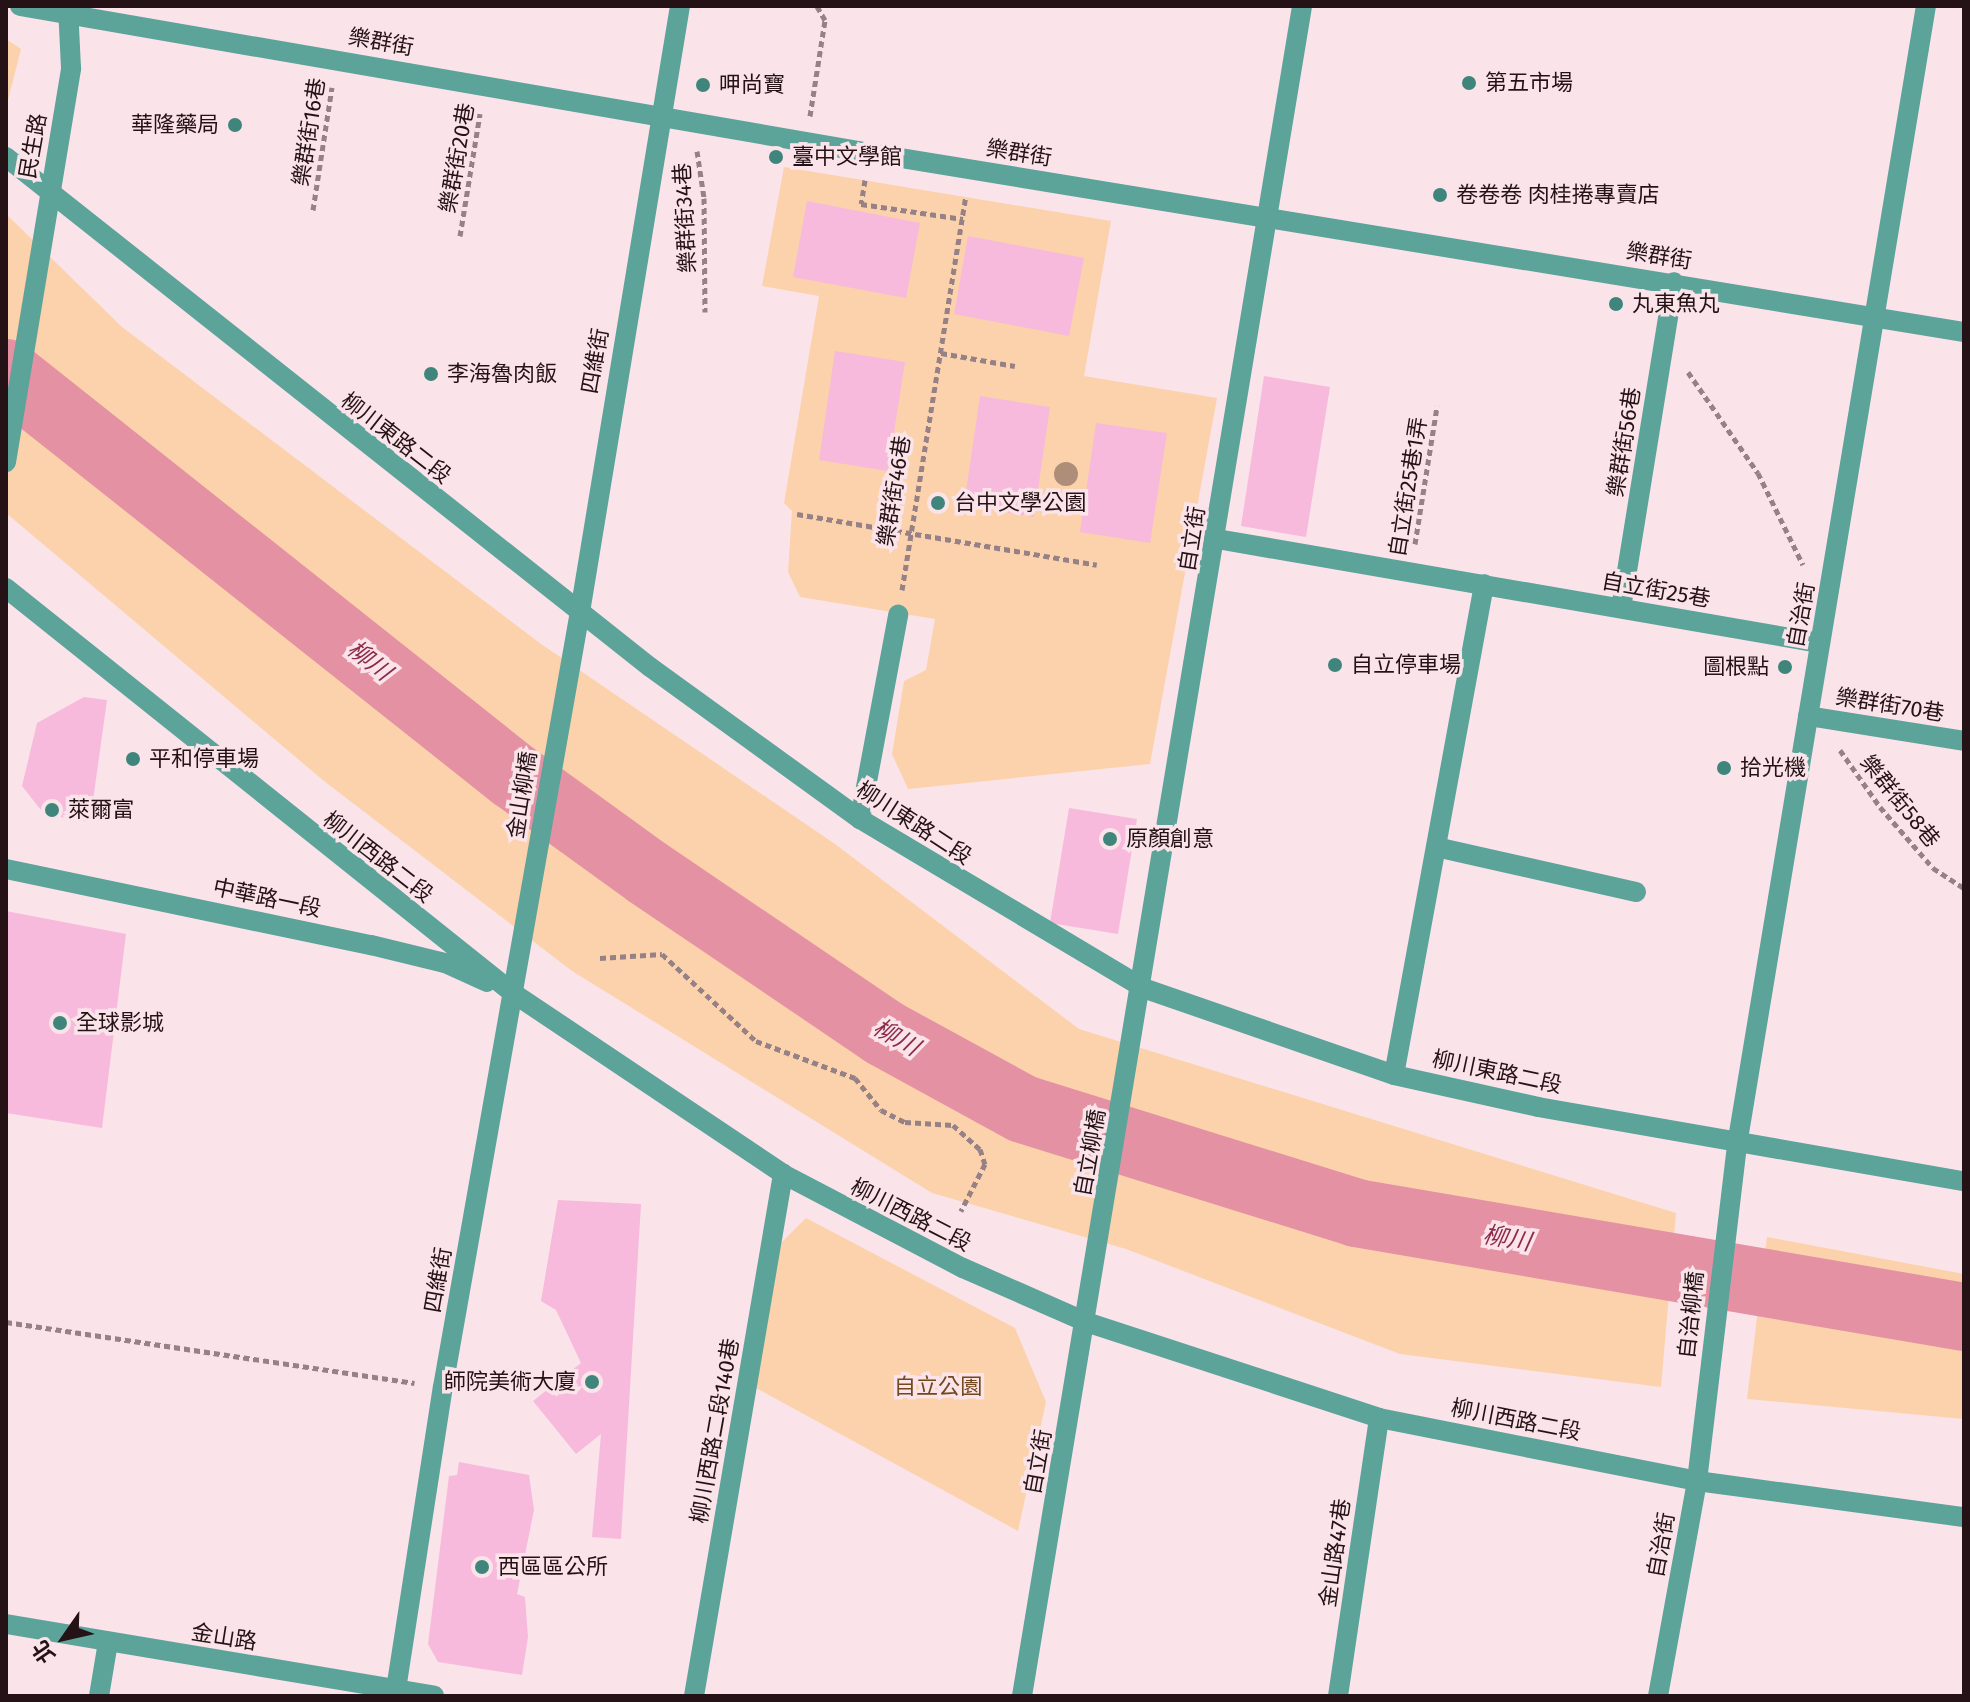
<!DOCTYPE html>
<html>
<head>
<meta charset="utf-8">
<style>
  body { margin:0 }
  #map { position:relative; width:1970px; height:1702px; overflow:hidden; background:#fae4e9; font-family:"Fira Sans","Noto Sans TC",sans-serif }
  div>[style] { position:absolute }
  .green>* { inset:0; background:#fbd2ab }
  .river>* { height:68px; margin:-34px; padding:0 34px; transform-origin:34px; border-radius:34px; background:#e491a4 }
  .building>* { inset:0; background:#f7badc }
  .path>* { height:5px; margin-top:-2.5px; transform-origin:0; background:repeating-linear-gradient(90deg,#968286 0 6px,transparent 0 10px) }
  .lane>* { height:20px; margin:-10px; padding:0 10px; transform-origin:10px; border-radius:10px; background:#5ca39a }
  .street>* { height:20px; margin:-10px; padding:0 10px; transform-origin:10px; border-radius:10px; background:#5ca39a }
  .trees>* { width:24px; height:24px; margin:-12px; border-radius:50%; background:#ae8e78 }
  .dots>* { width:22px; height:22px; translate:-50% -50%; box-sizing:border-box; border:4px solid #fae4e9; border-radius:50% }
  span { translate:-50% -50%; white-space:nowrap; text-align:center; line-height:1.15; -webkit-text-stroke:7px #fae4e9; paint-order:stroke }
  .street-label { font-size:22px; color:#241216 }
  .poi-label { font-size:22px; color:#241216 }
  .left { translate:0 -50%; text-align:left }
  .right { translate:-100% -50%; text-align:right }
  .park-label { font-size:22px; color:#70481c }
  .water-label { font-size:24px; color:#8c2b4a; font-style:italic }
  .frame { position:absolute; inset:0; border:8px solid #241216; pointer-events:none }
  .north { position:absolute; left:24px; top:1598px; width:80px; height:80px; -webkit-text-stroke:6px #fae4e9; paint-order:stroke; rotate:236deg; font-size:22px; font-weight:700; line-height:32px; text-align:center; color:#241216 }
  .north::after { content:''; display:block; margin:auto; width:28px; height:36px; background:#241216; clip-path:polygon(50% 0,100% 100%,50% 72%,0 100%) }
</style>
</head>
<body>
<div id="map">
  <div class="green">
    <div style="clip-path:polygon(6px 39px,21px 49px,6px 108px)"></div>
    <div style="clip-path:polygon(784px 167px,1111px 221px,1084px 376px,1217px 398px,1150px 764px,908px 789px,892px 754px,904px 681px,926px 670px,935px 619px,800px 597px,788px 572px,792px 511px,784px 503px,819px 296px,762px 286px)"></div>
    <div style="clip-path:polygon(6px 214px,122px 327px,541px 644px,835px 844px,1079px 1029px,1676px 1213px,1661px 1387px,1400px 1354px,1126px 1249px,932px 1193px,572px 971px,324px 781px,6px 513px)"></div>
    <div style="clip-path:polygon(806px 1218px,1015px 1328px,1046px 1402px,1018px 1531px,756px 1388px,781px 1243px)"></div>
    <div style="clip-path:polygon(1767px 1237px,1964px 1274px,1964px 1419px,1747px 1399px)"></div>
  </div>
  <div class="river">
    <div style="left:6px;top:373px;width:648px;rotate:38.43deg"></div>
    <div style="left:514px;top:776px;width:165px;rotate:35.9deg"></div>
    <div style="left:648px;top:873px;width:285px;rotate:34.1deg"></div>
    <div style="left:884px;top:1033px;width:158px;rotate:28.7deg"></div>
    <div style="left:1023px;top:1109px;width:349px;rotate:17.3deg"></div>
    <div style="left:1356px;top:1213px;width:617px;rotate:9.71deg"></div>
  </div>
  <div class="building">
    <div style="clip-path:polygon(807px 201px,920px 223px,906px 298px,793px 277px)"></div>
    <div style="clip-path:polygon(968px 236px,1084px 258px,1069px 336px,954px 314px)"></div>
    <div style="clip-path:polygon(835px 351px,905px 362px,888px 471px,819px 460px)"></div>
    <div style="clip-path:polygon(1264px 376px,1330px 387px,1306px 537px,1241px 526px)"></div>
    <div style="clip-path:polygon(980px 396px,1050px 407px,1034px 517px,964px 505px)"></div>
    <div style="clip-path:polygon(1096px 423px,1167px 433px,1150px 543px,1080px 532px)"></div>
    <div style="clip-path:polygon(84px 697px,107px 700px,90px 822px,44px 814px,22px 786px,37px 723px)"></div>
    <div style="clip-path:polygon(1069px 808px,1137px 819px,1118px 934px,1050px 923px)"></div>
    <div style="clip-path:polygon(6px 911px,126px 934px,102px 1128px,6px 1113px)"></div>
    <div style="clip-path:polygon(558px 1200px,641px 1204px,621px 1539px,592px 1537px,601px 1434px,576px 1454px,533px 1401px,581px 1363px,556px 1310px,541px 1301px)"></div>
    <div style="clip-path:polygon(459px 1462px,529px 1475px,534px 1510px,517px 1594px,525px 1597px,528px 1637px,522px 1675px,438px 1662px,428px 1644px,449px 1476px,457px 1475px)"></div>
  </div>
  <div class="path">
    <div style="left:810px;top:116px;width:97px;rotate:-81.1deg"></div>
    <div style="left:825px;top:20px;width:16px;rotate:-120deg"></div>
    <div style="left:697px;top:151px;width:48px;rotate:81.5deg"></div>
    <div style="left:704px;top:198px;width:114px;rotate:89.5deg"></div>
    <div style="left:865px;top:180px;width:24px;rotate:99deg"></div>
    <div style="left:861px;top:204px;width:103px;rotate:8.4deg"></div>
    <div style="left:313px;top:210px;width:124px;rotate:-81.2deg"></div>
    <div style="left:460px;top:236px;width:124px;rotate:-80.7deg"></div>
    <div style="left:941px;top:353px;width:75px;rotate:10deg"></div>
    <div style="left:1688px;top:372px;width:123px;rotate:55.3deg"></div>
    <div style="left:1758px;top:473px;width:102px;rotate:63.9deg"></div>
    <div style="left:797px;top:514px;width:304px;rotate:9.6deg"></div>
    <div style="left:1415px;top:544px;width:140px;rotate:-80.9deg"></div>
    <div style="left:902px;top:590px;width:398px;rotate:-80.8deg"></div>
    <div style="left:1840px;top:750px;width:70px;rotate:54.9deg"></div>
    <div style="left:1880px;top:807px;width:81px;rotate:49deg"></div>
    <div style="left:1933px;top:868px;width:37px;rotate:33deg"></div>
    <div style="left:600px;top:958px;width:62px;rotate:-3.7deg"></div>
    <div style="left:662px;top:954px;width:128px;rotate:42.8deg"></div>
    <div style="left:756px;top:1041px;width:106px;rotate:20.5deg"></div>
    <div style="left:855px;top:1078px;width:41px;rotate:50.9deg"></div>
    <div style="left:881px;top:1110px;width:27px;rotate:27deg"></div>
    <div style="left:905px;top:1122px;width:48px;rotate:3.6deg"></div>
    <div style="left:953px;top:1125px;width:36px;rotate:42deg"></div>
    <div style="left:980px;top:1149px;width:16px;rotate:72deg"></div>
    <div style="left:985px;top:1164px;width:53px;rotate:117.1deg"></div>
    <div style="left:6px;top:1322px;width:413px;rotate:8.5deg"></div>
  </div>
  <div class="lane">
    <div style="left:1217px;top:539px;width:612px;rotate:9.79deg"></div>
    <div style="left:1621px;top:608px;width:330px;rotate:-80.8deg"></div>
    <div style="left:860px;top:819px;width:208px;rotate:-79.4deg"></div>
    <div style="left:1436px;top:847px;width:205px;rotate:12.7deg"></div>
    <div style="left:1394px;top:1075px;width:499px;rotate:-79.6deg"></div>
    <div style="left:99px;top:1696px;width:55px;rotate:-80.5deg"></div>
    <div style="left:694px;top:1696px;width:530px;rotate:-80.32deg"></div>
    <div style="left:1338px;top:1696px;width:281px;rotate:-81.6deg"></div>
  </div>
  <div class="street">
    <div style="left:20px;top:6px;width:863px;rotate:9.81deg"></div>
    <div style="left:870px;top:153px;width:1109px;rotate:9.29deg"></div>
    <div style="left:6px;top:157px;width:821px;rotate:38.38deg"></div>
    <div style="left:650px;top:667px;width:259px;rotate:35.9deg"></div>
    <div style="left:860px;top:819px;width:330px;rotate:30.8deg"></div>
    <div style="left:1143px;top:988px;width:266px;rotate:19.1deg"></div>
    <div style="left:1394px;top:1075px;width:148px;rotate:12.5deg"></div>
    <div style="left:1538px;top:1107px;width:432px;rotate:9.9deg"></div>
    <div style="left:6px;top:462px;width:399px;rotate:-80.6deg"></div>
    <div style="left:71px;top:68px;width:62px;rotate:-92.8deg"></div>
    <div style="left:6px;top:588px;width:649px;rotate:38.62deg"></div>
    <div style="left:513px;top:993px;width:325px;rotate:33.8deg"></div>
    <div style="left:783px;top:1174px;width:203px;rotate:27.6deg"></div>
    <div style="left:963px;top:1268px;width:134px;rotate:23.7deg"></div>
    <div style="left:1086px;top:1322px;width:308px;rotate:18.1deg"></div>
    <div style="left:1379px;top:1418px;width:324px;rotate:11.2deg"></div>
    <div style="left:1697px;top:1481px;width:269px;rotate:7.7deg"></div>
    <div style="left:1808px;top:716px;width:158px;rotate:9.1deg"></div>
    <div style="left:6px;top:869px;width:373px;rotate:11.8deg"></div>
    <div style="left:371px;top:945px;width:76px;rotate:13.7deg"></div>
    <div style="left:445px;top:963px;width:46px;rotate:24.3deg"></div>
    <div style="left:6px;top:1624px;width:434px;rotate:9.5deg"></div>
    <div style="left:395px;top:1696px;width:313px;rotate:-81.2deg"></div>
    <div style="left:443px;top:1387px;width:787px;rotate:-79.98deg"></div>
    <div style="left:580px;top:612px;width:614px;rotate:-80.63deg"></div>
    <div style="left:1022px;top:1696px;width:1713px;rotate:-80.59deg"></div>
    <div style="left:1658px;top:1696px;width:219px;rotate:-79.7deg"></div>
    <div style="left:1697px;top:1481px;width:344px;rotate:-83.2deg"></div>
    <div style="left:1738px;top:1139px;width:1148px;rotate:-80.58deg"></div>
  </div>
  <div class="trees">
    <div style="left:1066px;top:474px"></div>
  </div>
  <div class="dots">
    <div style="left:1469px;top:83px;background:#3f857c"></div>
    <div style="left:703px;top:85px;background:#3f857c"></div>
    <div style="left:235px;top:125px;background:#3f857c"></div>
    <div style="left:776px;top:157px;background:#3f857c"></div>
    <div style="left:1440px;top:195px;background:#3f857c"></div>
    <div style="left:1616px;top:304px;background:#3f857c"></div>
    <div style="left:431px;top:374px;background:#3f857c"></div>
    <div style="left:938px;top:503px;background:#3f857c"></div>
    <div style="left:1335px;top:665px;background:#3f857c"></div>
    <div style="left:1785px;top:667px;background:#3f857c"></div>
    <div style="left:133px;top:759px;background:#3f857c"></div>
    <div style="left:1724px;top:768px;background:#3f857c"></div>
    <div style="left:52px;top:810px;background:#3f857c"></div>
    <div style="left:1110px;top:839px;background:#3f857c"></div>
    <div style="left:60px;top:1023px;background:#3f857c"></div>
    <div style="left:592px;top:1382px;background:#3f857c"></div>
    <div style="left:482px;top:1567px;background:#3f857c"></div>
  </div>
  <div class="street-label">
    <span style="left:381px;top:42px;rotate:10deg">樂群街</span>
    <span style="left:309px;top:132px;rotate:-81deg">樂群街16巷</span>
    <span style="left:33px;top:146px;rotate:-80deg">民生路</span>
    <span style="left:1019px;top:153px;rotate:9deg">樂群街</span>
    <span style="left:457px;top:158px;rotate:-80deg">樂群街20巷</span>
    <span style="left:685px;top:218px;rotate:-93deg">樂群街34巷</span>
    <span style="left:1659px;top:256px;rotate:9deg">樂群街</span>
    <span style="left:595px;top:361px;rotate:-80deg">四維街</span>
    <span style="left:396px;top:438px;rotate:38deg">柳川東路二段</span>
    <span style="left:1624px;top:442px;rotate:-81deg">樂群街56巷</span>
    <span style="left:1408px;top:487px;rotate:-81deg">自立街25巷1弄</span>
    <span style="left:894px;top:491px;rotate:-81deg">樂群街46巷</span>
    <span style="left:1192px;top:539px;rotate:-81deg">自立街</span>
    <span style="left:1656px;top:590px;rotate:10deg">自立街25巷</span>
    <span style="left:1801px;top:615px;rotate:-80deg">自治街</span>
    <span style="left:1890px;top:705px;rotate:9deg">樂群街70巷</span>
    <span style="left:522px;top:795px;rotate:-81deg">金山柳橋</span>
    <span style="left:1900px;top:801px;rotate:51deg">樂群街58巷</span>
    <span style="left:914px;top:823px;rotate:33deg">柳川東路二段</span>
    <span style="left:378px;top:857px;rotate:38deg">柳川西路二段</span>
    <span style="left:267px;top:898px;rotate:12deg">中華路一段</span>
    <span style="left:1497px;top:1072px;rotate:12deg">柳川東路二段</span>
    <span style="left:1090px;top:1153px;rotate:-80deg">自立柳橋</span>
    <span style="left:911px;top:1215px;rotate:27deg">柳川西路二段</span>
    <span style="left:438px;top:1280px;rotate:-80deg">四維街</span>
    <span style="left:1691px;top:1315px;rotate:-84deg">自治柳橋</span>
    <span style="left:1516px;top:1420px;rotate:11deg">柳川西路二段</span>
    <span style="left:715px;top:1431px;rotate:-80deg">柳川西路二段140巷</span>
    <span style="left:1038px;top:1462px;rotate:-80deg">自立街</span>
    <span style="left:1661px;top:1545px;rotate:-80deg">自治街</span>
    <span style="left:1335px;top:1553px;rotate:-82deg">金山路47巷</span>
    <span style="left:224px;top:1637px;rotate:9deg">金山路</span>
  </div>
  <div class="poi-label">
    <span class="left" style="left:1485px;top:83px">第五市場</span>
    <span class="left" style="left:719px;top:85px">呷尚寶</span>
    <span class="right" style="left:219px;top:125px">華隆藥局</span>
    <span class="left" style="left:792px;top:157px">臺中文學館</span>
    <span class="left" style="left:1456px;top:195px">卷卷卷 肉桂捲專賣店</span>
    <span class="left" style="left:1632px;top:304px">丸東魚丸</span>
    <span class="left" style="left:447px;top:374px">李海魯肉飯</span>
    <span class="left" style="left:954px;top:503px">台中文學公園</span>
    <span class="left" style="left:1351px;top:665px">自立停車場</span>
    <span class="right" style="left:1769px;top:667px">圖根點</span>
    <span class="left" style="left:149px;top:759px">平和停車場</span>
    <span class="left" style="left:1740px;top:768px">拾光機</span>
    <span class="left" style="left:68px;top:810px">萊爾富</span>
    <span class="left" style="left:1126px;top:839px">原顏創意</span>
    <span class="left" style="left:76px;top:1023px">全球影城</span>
    <span class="right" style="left:576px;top:1382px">師院美術大廈</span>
    <span class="left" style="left:498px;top:1567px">西區區公所</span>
  </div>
  <div class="park-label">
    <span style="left:938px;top:1387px">自立公園</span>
  </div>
  <div class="water-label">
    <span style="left:369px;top:661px;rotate:38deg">柳川</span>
    <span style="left:896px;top:1038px;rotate:30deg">柳川</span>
    <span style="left:1507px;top:1239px;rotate:10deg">柳川</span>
  </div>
  <div class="frame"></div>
  <div class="north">北</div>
</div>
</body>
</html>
